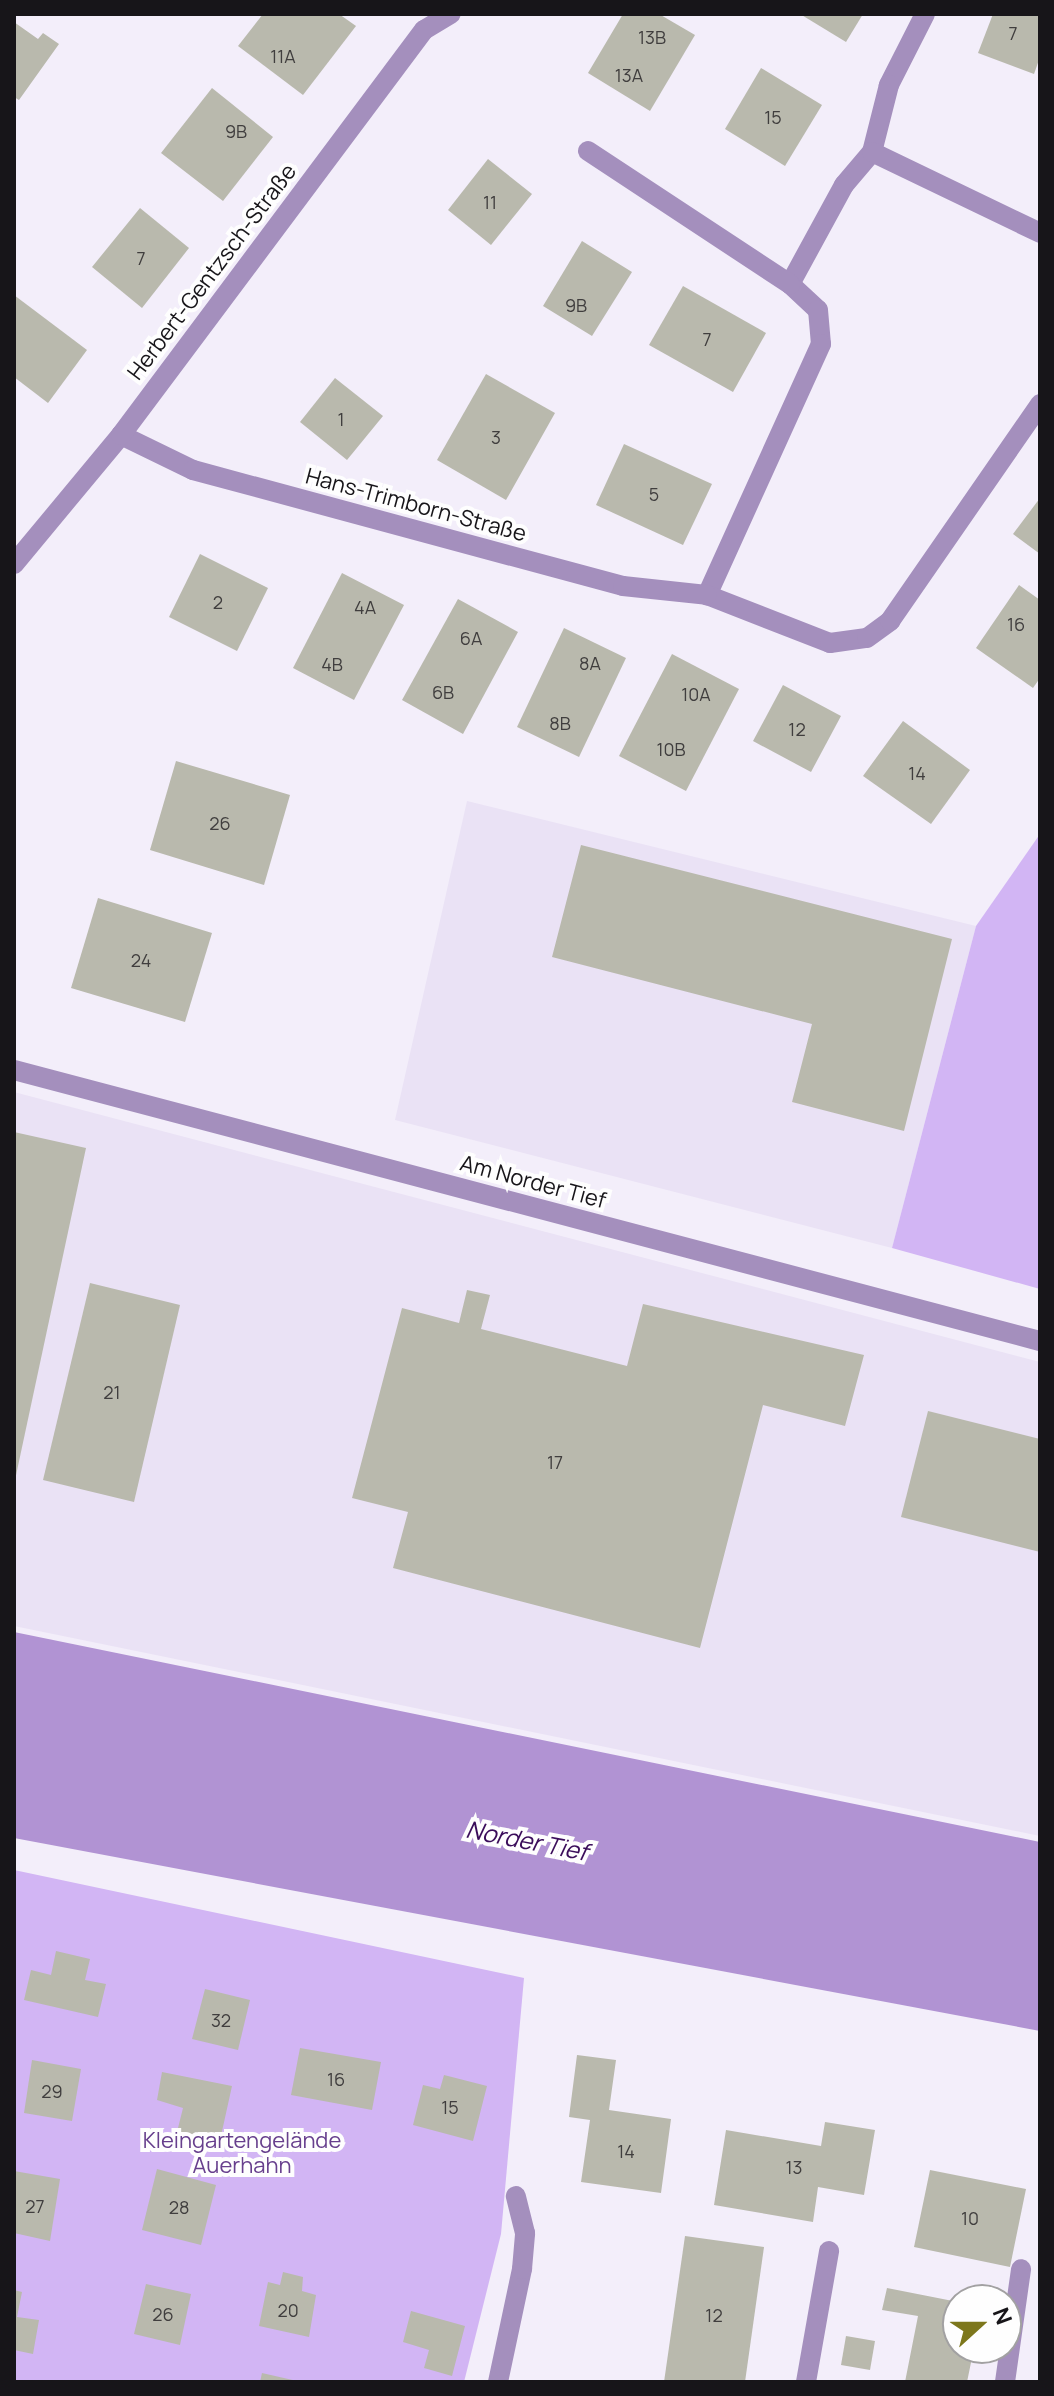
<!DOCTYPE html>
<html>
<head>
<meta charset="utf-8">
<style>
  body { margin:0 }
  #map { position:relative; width:1054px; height:2396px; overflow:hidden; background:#f3eefa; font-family:Manrope,sans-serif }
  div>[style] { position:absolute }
  .built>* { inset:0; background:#eae2f5 }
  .green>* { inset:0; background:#d2b5f4 }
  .water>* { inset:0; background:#b193d3 }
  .building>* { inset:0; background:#b9b9ad }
  .minor>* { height:20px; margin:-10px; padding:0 10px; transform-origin:10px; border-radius:10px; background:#a48fbd }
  span { translate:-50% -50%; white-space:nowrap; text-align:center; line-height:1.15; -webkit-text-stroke:8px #fefefe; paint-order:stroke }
  .number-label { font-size:18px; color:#403e3e }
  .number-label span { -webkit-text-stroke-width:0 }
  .street-label { font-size:22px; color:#171519 }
  .park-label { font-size:22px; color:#673f8d }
  .water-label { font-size:24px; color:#3a0d5a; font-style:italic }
  .frame { position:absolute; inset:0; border:16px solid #171519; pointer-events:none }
  .north { position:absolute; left:942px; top:2284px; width:80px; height:80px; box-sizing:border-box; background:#fefefe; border:2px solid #a2a1a2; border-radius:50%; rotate:69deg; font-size:22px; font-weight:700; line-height:32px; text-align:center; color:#171519 }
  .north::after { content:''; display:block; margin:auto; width:28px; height:36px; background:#7d771c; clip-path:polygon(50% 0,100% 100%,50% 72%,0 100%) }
</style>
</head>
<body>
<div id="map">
  <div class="built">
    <div style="clip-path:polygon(467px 801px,976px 926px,892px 1248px,395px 1120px)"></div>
    <div style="clip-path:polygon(14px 1092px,1040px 1362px,1040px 1836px,14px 1626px)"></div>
  </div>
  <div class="green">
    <div style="clip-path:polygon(1040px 834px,1040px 1289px,892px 1248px,976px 926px)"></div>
    <div style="clip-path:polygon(14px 1870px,524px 1978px,501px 2234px,464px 2382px,14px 2382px)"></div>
  </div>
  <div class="water">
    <div style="clip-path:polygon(14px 1632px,1040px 1842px,1040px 2031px,14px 1838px)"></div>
  </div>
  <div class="building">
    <div style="clip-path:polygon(263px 14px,339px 14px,356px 26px,303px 95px,238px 46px)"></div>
    <div style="clip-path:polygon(623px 14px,659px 14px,695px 35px,650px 111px,588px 73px)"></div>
    <div style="clip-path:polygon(800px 14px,863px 14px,846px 42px)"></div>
    <div style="clip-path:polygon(993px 14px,1040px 14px,1040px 57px,1034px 74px,978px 53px)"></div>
    <div style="clip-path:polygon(14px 22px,38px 39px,43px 33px,59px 44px,19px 100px,14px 97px)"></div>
    <div style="clip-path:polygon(761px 68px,822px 105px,785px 166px,725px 129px)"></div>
    <div style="clip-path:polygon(212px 88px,273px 137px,223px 201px,161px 153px)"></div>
    <div style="clip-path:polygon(488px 159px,532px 194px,491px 245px,448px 210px)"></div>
    <div style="clip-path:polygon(140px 208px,189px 248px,142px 308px,92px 267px)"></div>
    <div style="clip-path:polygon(582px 241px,632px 272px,592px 336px,543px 306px)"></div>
    <div style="clip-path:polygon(683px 286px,766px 333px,733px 392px,649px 345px)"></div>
    <div style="clip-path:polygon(14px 295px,87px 350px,48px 403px,14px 377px)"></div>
    <div style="clip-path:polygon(486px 374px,555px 413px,506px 500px,437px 460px)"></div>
    <div style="clip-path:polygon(335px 378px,383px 416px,347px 460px,300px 422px)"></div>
    <div style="clip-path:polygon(624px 444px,712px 484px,683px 545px,596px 505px)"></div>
    <div style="clip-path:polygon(1040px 498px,1040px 554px,1013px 534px)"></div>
    <div style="clip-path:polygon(200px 554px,268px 588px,237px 651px,169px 617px)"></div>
    <div style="clip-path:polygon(342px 573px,404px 605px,354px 700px,293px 668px)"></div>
    <div style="clip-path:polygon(1019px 585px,1040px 600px,1040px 678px,1033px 688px,976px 648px)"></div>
    <div style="clip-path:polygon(458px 599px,518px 632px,463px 734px,402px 700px)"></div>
    <div style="clip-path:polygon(564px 628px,626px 658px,579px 757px,517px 727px)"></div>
    <div style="clip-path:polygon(672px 654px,739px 689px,686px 791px,619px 756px)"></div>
    <div style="clip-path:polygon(783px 685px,841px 716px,811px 772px,753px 741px)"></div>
    <div style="clip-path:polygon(903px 721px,970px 770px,931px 824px,863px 776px)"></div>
    <div style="clip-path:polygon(176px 761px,290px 795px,264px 885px,150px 850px)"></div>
    <div style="clip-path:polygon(581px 845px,952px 939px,904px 1131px,792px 1102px,812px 1024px,552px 957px)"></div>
    <div style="clip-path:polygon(98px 898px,212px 933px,185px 1022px,71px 988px)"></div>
    <div style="clip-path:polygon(14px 1132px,86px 1148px,15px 1480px,14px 1480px)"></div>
    <div style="clip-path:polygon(90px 1283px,180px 1305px,134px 1502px,43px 1480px)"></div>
    <div style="clip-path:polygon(467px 1290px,490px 1295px,481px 1329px,627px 1366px,643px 1304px,864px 1355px,845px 1426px,763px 1405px,700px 1648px,393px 1568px,408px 1512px,352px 1498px,402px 1308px,459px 1323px)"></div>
    <div style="clip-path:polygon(928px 1411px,1040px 1439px,1040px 1552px,901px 1517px)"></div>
    <div style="clip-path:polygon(56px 1951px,90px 1959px,85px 1980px,106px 1984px,98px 2017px,24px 2000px,31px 1970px,51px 1975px)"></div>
    <div style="clip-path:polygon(205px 1989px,250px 2000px,238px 2050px,192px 2039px)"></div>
    <div style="clip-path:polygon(300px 2048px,381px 2062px,372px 2110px,291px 2095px)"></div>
    <div style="clip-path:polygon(577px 2055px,616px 2060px,609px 2110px,671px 2119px,661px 2193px,581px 2182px,590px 2120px,569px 2117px)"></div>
    <div style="clip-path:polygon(32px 2060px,81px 2069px,72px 2121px,24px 2113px)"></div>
    <div style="clip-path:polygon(162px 2072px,232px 2086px,219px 2145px,176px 2136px,183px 2108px,157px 2100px)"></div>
    <div style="clip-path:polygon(444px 2075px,487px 2086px,473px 2141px,413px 2125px,423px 2085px,440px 2089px)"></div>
    <div style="clip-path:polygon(825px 2122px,875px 2130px,864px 2195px,818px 2187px,813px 2222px,714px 2205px,726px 2130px,821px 2146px)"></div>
    <div style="clip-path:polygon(157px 2169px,216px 2185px,201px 2245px,142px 2230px)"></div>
    <div style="clip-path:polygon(930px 2170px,1026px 2189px,1010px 2267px,914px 2247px)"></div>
    <div style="clip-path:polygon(14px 2171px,60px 2179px,50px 2241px,14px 2233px)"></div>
    <div style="clip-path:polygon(685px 2236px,764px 2247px,745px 2382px,664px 2382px)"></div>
    <div style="clip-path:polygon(283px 2272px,303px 2277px,302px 2291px,316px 2295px,309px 2337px,259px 2326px,268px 2282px,280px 2285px)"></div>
    <div style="clip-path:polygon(146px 2284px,191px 2294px,180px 2345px,134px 2334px)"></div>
    <div style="clip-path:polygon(887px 2288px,958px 2302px,958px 2348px,974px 2348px,967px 2382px,905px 2382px,918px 2316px,882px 2310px)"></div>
    <div style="clip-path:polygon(14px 2290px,22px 2292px,17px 2317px,39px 2320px,33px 2354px,14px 2350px)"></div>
    <div style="clip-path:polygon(411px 2311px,465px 2326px,452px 2376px,424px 2368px,429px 2350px,403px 2342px)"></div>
    <div style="clip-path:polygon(846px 2336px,875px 2341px,870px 2370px,841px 2365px)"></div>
    <div style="clip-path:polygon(262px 2373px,297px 2381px,297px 2382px,260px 2382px)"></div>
  </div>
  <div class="minor">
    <div style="left:925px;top:14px;width:80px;rotate:116.9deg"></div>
    <div style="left:889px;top:85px;width:69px;rotate:104.2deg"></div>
    <div style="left:872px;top:152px;width:43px;rotate:130.3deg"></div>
    <div style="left:844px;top:185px;width:113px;rotate:118.6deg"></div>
    <div style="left:790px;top:284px;width:38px;rotate:43deg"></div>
    <div style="left:818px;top:310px;width:34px;rotate:85deg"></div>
    <div style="left:821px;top:344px;width:276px;rotate:114.4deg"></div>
    <div style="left:707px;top:595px;width:132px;rotate:21.3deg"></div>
    <div style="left:830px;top:643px;width:37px;rotate:-8deg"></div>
    <div style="left:867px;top:638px;width:29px;rotate:-36deg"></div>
    <div style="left:890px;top:621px;width:264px;rotate:-55.3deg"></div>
    <div style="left:588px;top:151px;width:242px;rotate:33.4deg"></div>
    <div style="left:872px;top:152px;width:187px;rotate:25.7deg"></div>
    <div style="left:121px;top:435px;width:80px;rotate:25.9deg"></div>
    <div style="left:193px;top:470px;width:445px;rotate:15.1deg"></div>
    <div style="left:623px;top:586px;width:84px;rotate:6.1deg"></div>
    <div style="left:14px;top:564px;width:168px;rotate:-50.3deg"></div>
    <div style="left:121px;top:435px;width:506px;rotate:-53.2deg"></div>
    <div style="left:424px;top:30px;width:31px;rotate:-31deg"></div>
    <div style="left:14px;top:1070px;width:1061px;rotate:14.8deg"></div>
    <div style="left:498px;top:2382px;width:116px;rotate:-78deg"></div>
    <div style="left:522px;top:2269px;width:36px;rotate:-85deg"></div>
    <div style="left:525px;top:2233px;width:38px;rotate:-104deg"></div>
    <div style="left:806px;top:2382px;width:133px;rotate:-80deg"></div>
    <div style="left:1005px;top:2382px;width:114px;rotate:-81.9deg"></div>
  </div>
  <div class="number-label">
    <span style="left:1013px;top:33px">7</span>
    <span style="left:652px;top:37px">13B</span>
    <span style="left:283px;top:56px">11A</span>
    <span style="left:629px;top:75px">13A</span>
    <span style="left:773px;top:117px">15</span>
    <span style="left:236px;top:131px">9B</span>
    <span style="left:490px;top:202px">11</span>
    <span style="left:141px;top:258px">7</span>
    <span style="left:576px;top:305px">9B</span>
    <span style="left:707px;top:339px">7</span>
    <span style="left:341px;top:419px">1</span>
    <span style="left:496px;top:437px">3</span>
    <span style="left:654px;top:494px">5</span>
    <span style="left:218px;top:602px">2</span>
    <span style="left:365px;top:607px">4A</span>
    <span style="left:1016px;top:624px">16</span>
    <span style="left:471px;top:638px">6A</span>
    <span style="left:590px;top:663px">8A</span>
    <span style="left:332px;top:664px">4B</span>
    <span style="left:443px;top:692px">6B</span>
    <span style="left:696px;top:694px">10A</span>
    <span style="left:560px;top:723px">8B</span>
    <span style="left:797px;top:729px">12</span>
    <span style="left:671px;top:749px">10B</span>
    <span style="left:917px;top:773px">14</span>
    <span style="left:220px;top:823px">26</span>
    <span style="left:141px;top:960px">24</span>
    <span style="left:112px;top:1392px">21</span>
    <span style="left:555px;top:1462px">17</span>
    <span style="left:221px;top:2020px">32</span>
    <span style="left:336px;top:2079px">16</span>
    <span style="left:52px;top:2091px">29</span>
    <span style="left:450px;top:2107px">15</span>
    <span style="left:626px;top:2151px">14</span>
    <span style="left:794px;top:2167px">13</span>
    <span style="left:35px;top:2206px">27</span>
    <span style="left:179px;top:2207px">28</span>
    <span style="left:970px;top:2218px">10</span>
    <span style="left:288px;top:2310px">20</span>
    <span style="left:163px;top:2314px">26</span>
    <span style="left:714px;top:2315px">12</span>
  </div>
  <div class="street-label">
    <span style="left:212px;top:272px;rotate:-53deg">Herbert-Gentzsch-Straße</span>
    <span style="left:416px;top:505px;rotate:15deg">Hans-Trimborn-Straße</span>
    <span style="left:533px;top:1182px;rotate:15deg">Am Norder Tief</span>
  </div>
  <div class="park-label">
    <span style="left:242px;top:2153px">Kleingartengelände<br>Auerhahn</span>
  </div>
  <div class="water-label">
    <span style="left:527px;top:1840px;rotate:11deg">Norder Tief</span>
  </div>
  <div class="frame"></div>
  <div class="north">N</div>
</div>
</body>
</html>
